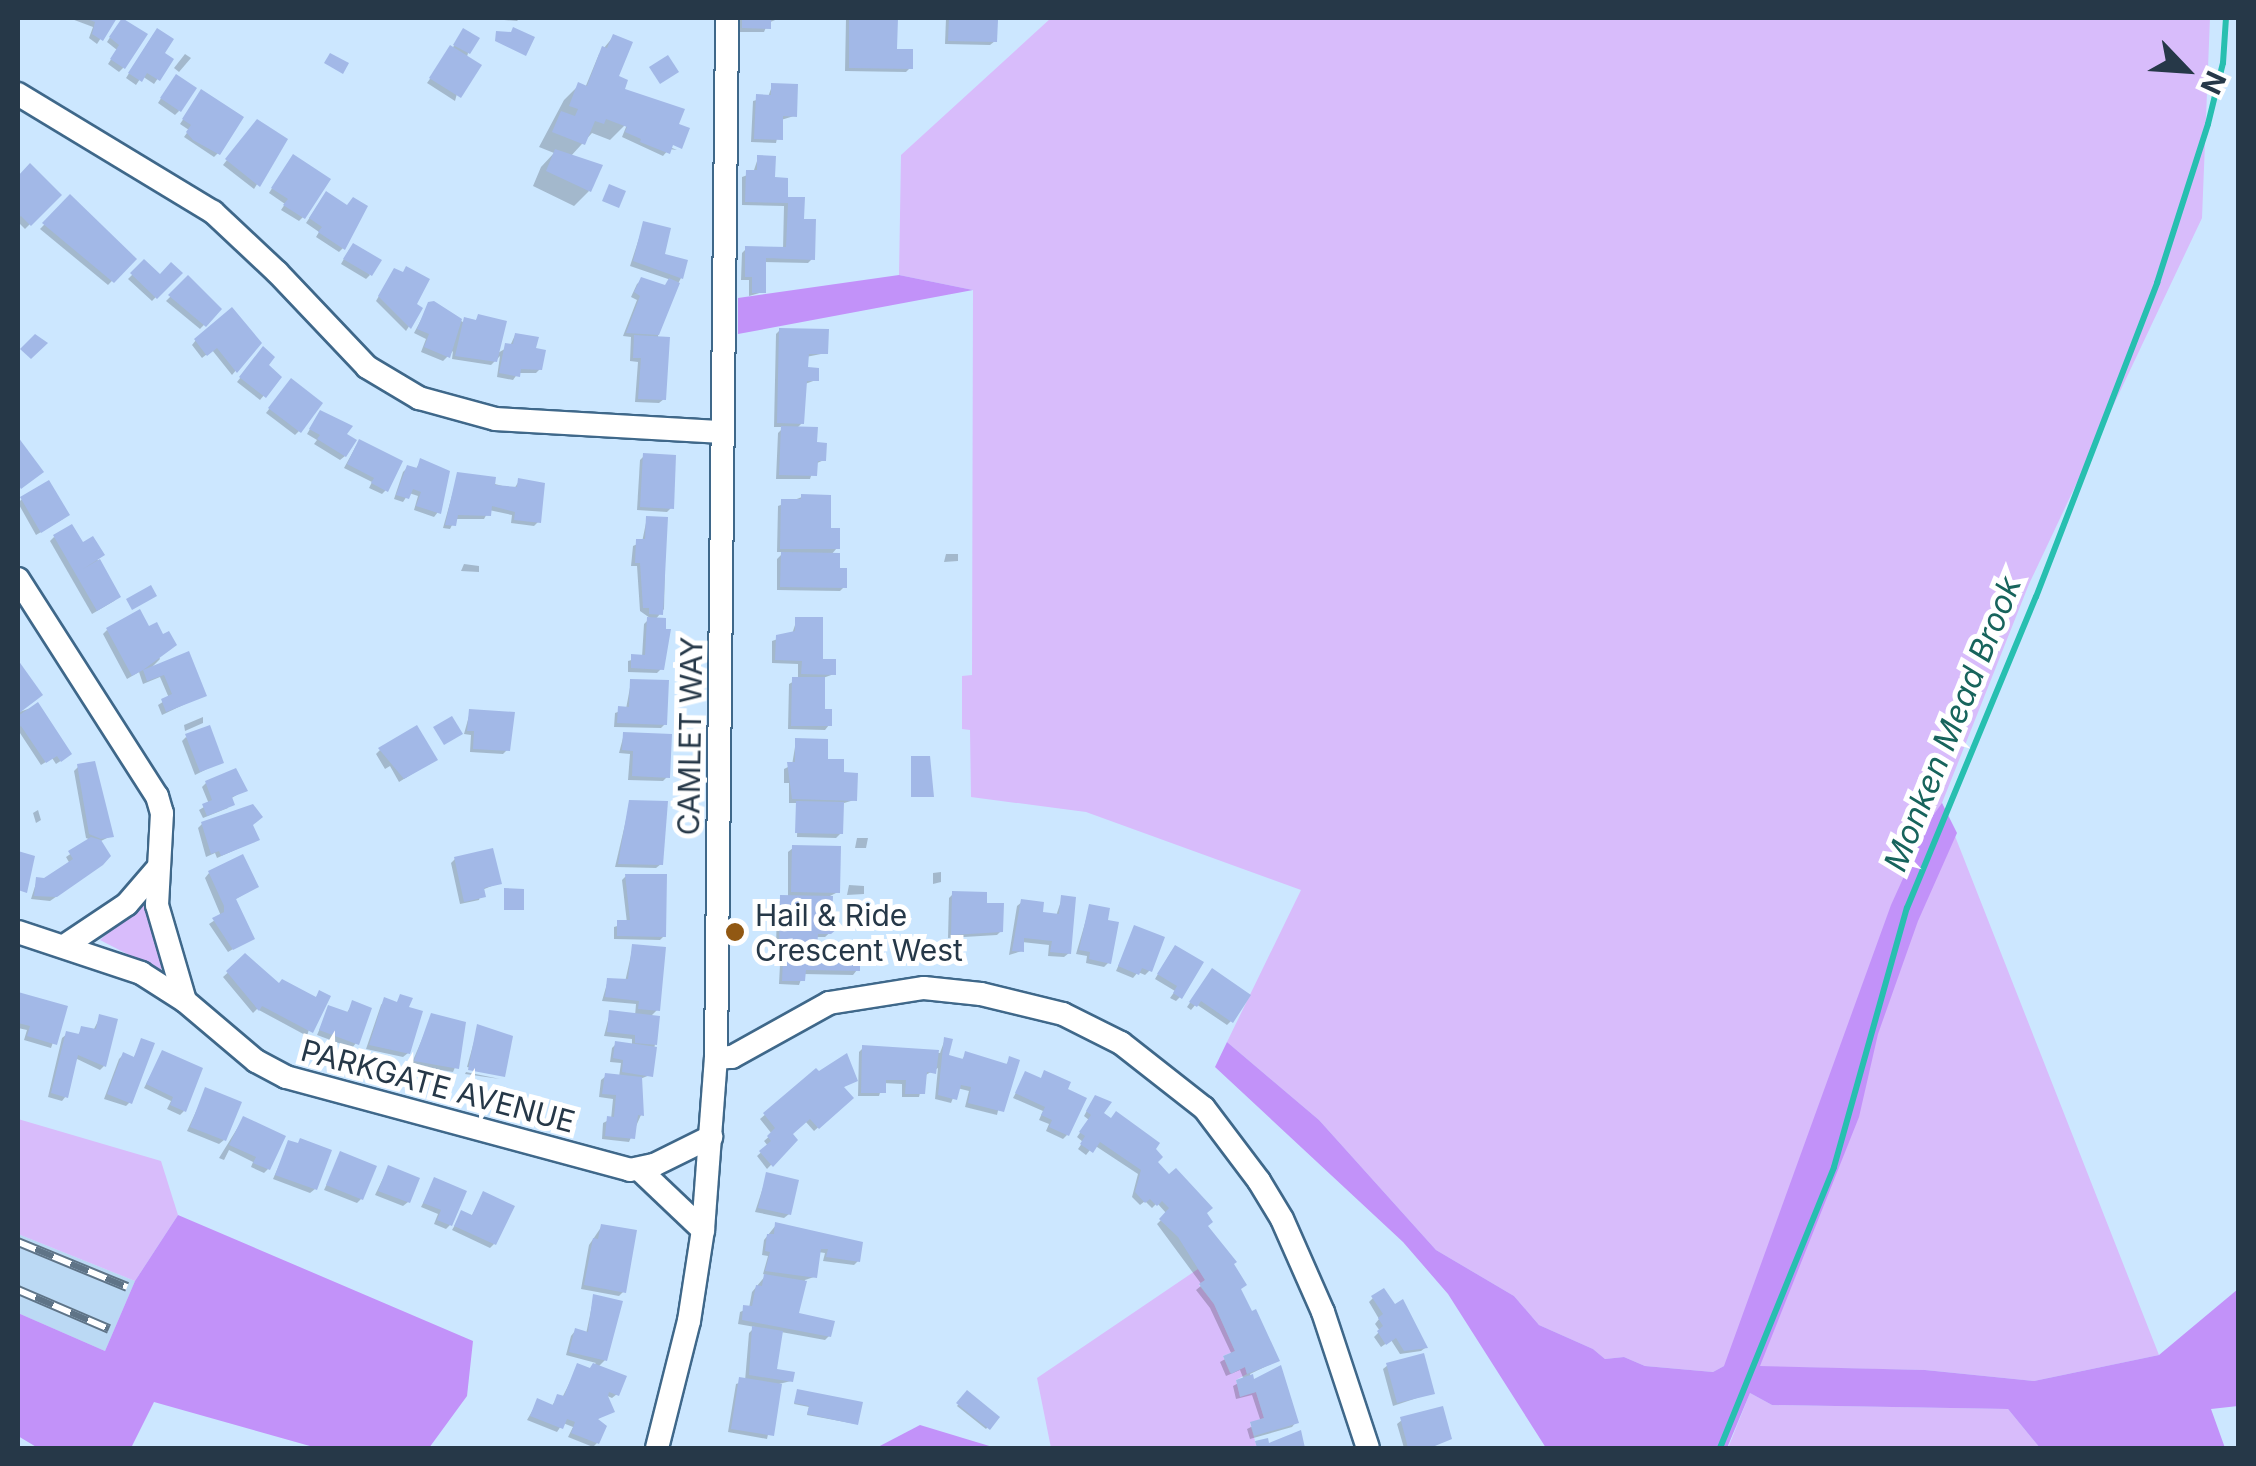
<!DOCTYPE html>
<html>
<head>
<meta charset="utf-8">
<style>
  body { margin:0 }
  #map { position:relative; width:2256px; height:1466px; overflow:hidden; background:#cce7ff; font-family:Inter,sans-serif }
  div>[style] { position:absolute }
  .built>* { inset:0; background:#bbd9f4 }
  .green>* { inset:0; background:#d8bcfb }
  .forest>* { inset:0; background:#c292f9 }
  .shadow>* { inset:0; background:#0003 }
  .stream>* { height:6px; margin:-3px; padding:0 3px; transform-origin:3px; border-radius:3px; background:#27bfb0 }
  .building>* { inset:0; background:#a2b8e7 }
  .roads { filter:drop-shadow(2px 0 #3f688a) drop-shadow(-2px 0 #3f688a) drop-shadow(0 2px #3f688a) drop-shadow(0 -2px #3f688a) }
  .minor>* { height:22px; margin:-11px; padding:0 11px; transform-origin:11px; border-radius:11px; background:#fff }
  .rail>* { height:10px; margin-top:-5px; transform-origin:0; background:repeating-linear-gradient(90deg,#fff 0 19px,#5f7487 0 38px); box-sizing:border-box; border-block:2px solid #5f7487 }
  .dots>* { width:28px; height:28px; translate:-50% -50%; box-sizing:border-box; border:5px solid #fff; border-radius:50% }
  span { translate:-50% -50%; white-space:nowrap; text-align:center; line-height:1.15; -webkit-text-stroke:10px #fff; paint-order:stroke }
  .street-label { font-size:30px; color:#263848 }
  .poi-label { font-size:30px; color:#263848 }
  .left { translate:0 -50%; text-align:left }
  .water-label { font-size:32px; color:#17645c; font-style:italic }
  .frame { position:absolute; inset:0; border:20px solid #263848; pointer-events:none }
  .north { position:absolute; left:2136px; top:20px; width:100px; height:100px; -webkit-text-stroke:8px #fff; paint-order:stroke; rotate:115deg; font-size:28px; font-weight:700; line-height:40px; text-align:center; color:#263848 }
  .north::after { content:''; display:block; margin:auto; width:35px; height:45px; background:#263848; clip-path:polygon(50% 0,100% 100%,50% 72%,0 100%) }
</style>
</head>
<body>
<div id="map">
  <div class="built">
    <div style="clip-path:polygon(18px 1234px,135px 1281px,105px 1351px,18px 1313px)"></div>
  </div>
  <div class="green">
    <div style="clip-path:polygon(1051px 18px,2210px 18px,2202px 218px,2029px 584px,1942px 803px,2159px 1355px,2034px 1381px,1925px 1370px,1724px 1366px,1713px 1372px,1645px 1366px,1624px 1357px,1605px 1359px,1593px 1349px,1539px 1325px,1514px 1296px,1436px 1250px,1319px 1120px,1227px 1042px,1301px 890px,1086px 812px,971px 797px,970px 730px,962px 729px,962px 676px,972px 675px,973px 290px,899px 275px,901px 155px)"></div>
    <div style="clip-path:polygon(145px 899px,164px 965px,160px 971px,100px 940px)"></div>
    <div style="clip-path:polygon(18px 1119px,161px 1161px,178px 1215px,135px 1281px,18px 1234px)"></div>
    <div style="clip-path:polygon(1198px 1269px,1205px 1280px,1199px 1285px,1214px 1304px,1235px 1351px,1223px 1356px,1230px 1373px,1245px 1367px,1247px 1374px,1236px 1380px,1240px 1396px,1256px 1392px,1264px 1418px,1250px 1423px,1257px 1448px,1051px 1448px,1037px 1378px)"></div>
    <div style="clip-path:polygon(1750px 1393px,1772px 1405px,2008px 1409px,2040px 1448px,1728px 1448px)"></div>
  </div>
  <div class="forest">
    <div style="clip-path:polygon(899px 275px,973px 290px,738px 334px,738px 298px)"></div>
    <div style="clip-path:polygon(1942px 803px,1957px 833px,1918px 921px,1878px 1034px,1859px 1117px,1760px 1366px,1925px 1370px,2034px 1381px,2159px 1355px,2238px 1289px,2238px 1406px,2211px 1409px,2225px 1448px,2040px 1448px,2008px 1409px,1772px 1405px,1750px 1393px,1727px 1448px,1546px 1448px,1448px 1294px,1403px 1242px,1215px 1067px,1227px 1042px,1319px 1120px,1436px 1250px,1514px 1296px,1539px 1325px,1593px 1349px,1605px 1359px,1624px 1357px,1645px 1366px,1713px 1372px,1724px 1366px,1891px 905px,1929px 821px)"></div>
    <div style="clip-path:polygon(178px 1215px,473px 1341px,467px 1396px,429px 1448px,317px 1448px,154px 1402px,131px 1448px,38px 1448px,18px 1436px,18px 1313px,105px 1351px,135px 1281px)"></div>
    <div style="clip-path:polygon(920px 1425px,996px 1448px,876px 1448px)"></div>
  </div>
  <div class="shadow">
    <div style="clip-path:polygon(69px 18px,114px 18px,97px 44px,89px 38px,93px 27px)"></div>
    <div style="clip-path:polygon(480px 18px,520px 18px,517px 21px)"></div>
    <div style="clip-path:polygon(739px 18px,780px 18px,768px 23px,764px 32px,738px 32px)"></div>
    <div style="clip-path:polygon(846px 18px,895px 18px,895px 51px,910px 68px,906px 72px,845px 71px)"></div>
    <div style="clip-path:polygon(946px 18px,988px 18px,995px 41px,990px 45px,945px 44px)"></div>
    <div style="clip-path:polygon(118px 25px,123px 68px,119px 72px,108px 64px,117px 50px,107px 42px)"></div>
    <div style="clip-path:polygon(464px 32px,468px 53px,455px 101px,427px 83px)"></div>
    <div style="clip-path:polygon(153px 35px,162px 53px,171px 59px,154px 84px,142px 76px,136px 85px,126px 78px)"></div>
    <div style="clip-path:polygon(613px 37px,616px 78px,622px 90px,660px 143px,677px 150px,669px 149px,663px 156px,622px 137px,628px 122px,610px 140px,592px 133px,570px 157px,589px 191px,574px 206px,533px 186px,541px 167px,554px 153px,539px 147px,564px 100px,579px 85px,585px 88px,599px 54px)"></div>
    <div style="clip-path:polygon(185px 54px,191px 58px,179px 72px,174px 68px)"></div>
    <div style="clip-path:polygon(172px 81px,179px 111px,175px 115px,158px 103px)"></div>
    <div style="clip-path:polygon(772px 86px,794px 116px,781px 120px,776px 143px,751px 142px,753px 101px,768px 97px)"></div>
    <div style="clip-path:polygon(198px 97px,218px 153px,214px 157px,184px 137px,189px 130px,180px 124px)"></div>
    <div style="clip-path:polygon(257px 122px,285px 140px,254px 189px,223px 165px)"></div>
    <div style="clip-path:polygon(758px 158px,785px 199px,802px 200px,801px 221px,812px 259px,808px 263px,764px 262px,763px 292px,749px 296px,749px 280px,741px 280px,742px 253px,746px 249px,783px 249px,784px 206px,742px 205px,742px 177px,753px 173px)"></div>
    <div style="clip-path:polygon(289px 162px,303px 217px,299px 221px,281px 210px,285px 204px,269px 193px)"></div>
    <div style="clip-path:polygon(30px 166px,59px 195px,25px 229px,18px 222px,18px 179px)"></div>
    <div style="clip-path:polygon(70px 198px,133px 259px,108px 285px,40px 229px)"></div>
    <div style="clip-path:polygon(322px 199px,343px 248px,339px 252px,316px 237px,319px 232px,306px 223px)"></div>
    <div style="clip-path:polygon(644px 223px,681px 278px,657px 324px,664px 399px,659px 403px,635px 402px,638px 362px,630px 361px,631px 337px,623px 336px,637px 300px,631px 297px,637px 284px,642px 280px,664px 287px,671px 280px,630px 266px)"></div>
    <div style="clip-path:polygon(349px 250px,370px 275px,366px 279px,341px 264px)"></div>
    <div style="clip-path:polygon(144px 263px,159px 277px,179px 273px,152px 301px,128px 279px)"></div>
    <div style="clip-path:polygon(391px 275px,420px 309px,406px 331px,376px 301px)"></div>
    <div style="clip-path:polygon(188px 279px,219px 309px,200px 329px,166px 301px)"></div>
    <div style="clip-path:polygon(429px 305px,463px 322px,474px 322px,479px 317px,496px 354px,510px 346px,515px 335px,540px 369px,536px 373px,518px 373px,513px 380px,497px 377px,500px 356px,491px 365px,452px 359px,453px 351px,443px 361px,421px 352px,426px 339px,414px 333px)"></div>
    <div style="clip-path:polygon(780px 330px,826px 353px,806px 357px,806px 370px,816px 380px,805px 384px,802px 423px,796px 429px,824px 460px,815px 464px,810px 479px,776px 479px,778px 433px,784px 427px,774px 427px,776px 334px)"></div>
    <div style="clip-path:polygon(196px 340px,259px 343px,232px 375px,212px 350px,202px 358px,192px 345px)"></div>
    <div style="clip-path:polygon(259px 354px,279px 377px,260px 400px,237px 382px)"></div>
    <div style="clip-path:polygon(287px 386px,299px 431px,295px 435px,266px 413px)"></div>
    <div style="clip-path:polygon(317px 417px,345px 456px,340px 460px,314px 444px,317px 440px,307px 434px)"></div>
    <div style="clip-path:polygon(356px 446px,386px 490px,382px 494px,369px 488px,372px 482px,344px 468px)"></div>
    <div style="clip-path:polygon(644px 456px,671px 508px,667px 512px,637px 510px,640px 460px)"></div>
    <div style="clip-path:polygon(421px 461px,438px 512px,434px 517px,414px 510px,418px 496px,409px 493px,403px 502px,394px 499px,403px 472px,407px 468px,415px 470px)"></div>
    <div style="clip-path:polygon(458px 474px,514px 489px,519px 481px,538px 522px,534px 526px,511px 523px,512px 515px,489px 510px,484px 519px,455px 519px,450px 529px,443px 528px)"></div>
    <div style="clip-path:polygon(802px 497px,837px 548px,830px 556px,844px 587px,840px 591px,777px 590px,777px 559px,784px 552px,777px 552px,778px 506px)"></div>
    <div style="clip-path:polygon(22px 499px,63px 519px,36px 535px,18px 503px)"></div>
    <div style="clip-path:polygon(647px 518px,666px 519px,664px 609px,655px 620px,661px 669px,657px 673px,628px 672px,628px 661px,642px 657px,644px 624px,650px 618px,640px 611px,637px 566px,631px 566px,633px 546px,642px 542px)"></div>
    <div style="clip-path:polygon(54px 537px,82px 545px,97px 559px,118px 597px,114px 601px,92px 614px,50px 541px)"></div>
    <div style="clip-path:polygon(946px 554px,958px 554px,958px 561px,944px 562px)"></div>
    <div style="clip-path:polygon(464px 564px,479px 566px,479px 572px,461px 571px)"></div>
    <div style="clip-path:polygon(797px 619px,820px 661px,834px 674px,823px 678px,822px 712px,829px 725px,825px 730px,788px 729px,789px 684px,798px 679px,798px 664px,772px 663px,772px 641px,792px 634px)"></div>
    <div style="clip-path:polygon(107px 630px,158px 655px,160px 659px,148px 671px,188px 654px,204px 695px,162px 715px,158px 705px,169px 698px,160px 677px,143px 684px,139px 672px,127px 679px,103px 634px)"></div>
    <div style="clip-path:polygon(18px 665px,40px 695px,19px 712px,37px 706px,65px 758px,56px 764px,52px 758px,41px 765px,18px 730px)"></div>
    <div style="clip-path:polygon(631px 682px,665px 724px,661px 728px,614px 727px,615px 713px,626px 709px)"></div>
    <div style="clip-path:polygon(470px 712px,507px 750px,503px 754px,470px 752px,471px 735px,464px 734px)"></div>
    <div style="clip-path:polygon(203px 717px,203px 723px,185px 731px,184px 725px)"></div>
    <div style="clip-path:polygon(624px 734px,667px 777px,663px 781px,628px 780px,630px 754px,619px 753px)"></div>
    <div style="clip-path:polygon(186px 737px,221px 762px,195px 775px,182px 741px)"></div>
    <div style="clip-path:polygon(796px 741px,841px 775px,854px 800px,841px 804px,841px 833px,836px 838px,797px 837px,798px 803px,789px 803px,789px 783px,784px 783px,784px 769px,792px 765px)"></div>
    <div style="clip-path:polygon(380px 750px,430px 763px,399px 782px,390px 766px,385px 769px,376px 754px)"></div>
    <div style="clip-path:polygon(78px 767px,111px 836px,99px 842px,96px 869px,50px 901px,31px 899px,37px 880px,44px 880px,70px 864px,66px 857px,91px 840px,86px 838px,74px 771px)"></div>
    <div style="clip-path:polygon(206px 783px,245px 790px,230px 799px,228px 808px,203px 818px,199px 810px,209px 804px,202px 787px)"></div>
    <div style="clip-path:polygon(630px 803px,661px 864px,656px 868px,615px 867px)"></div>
    <div style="clip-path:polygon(38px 810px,41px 820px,36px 823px,33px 813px)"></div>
    <div style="clip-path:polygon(202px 824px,251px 824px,257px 840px,217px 858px,215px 853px,206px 857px,198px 828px)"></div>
    <div style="clip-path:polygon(868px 838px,866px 848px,855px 848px,857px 838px)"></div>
    <div style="clip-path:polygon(793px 848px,838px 892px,830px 896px,835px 928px,825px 937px,815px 937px,815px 952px,857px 970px,853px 975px,803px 974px,799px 985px,779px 984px,780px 964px,789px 960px,789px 950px,776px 950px,777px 902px,788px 898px,788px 852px)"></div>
    <div style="clip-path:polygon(455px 859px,499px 883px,482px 890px,479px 900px,460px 904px,451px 863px)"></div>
    <div style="clip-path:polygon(941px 872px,941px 882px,933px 884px,933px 873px)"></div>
    <div style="clip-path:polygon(209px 873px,256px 887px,234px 900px,252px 938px,228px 952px,209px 924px,221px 916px,205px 878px)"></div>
    <div style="clip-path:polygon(626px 876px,664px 936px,660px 940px,614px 939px,614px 927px,627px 923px,622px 880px)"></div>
    <div style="clip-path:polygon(849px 885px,864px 886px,864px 894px,847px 895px)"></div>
    <div style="clip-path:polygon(953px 894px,984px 905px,1001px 931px,997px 935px,948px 938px,949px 898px)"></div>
    <div style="clip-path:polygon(1062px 898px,1069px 953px,1064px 957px,1048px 956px,1049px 945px,1022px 942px,1022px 951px,1009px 955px,1017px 906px,1022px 902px,1040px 914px,1056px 916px)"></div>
    <div style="clip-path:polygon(1090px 906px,1105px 922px,1109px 962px,1104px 967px,1086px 963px,1087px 956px,1076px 954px)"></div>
    <div style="clip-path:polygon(1135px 928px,1150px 970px,1145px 975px,1138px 972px,1133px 978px,1116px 971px)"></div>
    <div style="clip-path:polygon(633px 946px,657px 1010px,650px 1017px,655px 1044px,650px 1075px,640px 1079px,641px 1115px,629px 1142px,602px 1139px,603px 1123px,611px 1119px,613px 1099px,599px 1097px,601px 1080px,606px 1076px,619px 1077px,621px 1063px,610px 1062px,612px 1048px,616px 1044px,632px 1046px,632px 1039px,604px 1036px,610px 1013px,635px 1016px,636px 1004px,602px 1001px,608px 980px,625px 982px)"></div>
    <div style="clip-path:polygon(1171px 952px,1180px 997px,1176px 1001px,1170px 998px,1175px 991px,1155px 979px)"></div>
    <div style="clip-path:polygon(246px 956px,279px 986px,314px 999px,320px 993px,307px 1036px,257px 1009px,253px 1013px,223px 977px)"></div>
    <div style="clip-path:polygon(1208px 976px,1231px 1021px,1227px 1025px,1196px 1004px,1191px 1010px,1187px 1007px)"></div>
    <div style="clip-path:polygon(18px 995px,65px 1008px,51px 1048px,24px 1040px,27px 1030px,18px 1028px)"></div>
    <div style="clip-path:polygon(401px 997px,408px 1053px,403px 1057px,366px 1049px,381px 1005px,385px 1000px,396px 1004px)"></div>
    <div style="clip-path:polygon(353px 1003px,356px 1043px,352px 1048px,317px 1035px,329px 1008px,346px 1014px)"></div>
    <div style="clip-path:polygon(432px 1016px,456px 1065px,453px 1072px,411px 1065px)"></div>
    <div style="clip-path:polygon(100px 1017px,104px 1066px,100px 1070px,75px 1058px,66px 1096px,62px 1101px,48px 1097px,62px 1038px,67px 1034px,77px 1036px,82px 1029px,93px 1031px)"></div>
    <div style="clip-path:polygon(478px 1027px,503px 1074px,467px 1067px)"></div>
    <div style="clip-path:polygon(945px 1039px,946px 1057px,961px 1061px,966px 1054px,1005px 1066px,1010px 1059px,997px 1115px,965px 1107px,969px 1091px,957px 1088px,951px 1103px,935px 1099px,938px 1068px,924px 1076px,919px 1097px,902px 1097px,902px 1084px,883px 1083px,879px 1096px,858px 1096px,859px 1052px,863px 1048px,940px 1053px)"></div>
    <div style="clip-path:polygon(142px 1041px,130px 1102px,126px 1106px,104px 1099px,119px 1059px,123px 1055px,133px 1059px)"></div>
    <div style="clip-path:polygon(162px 1053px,184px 1111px,180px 1115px,167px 1109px,171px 1101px,144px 1088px)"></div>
    <div style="clip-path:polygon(816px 1071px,855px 1080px,842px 1088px,851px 1098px,814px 1131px,805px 1121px,790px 1134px,795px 1140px,767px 1169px,757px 1156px,768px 1146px,764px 1141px,772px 1134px,760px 1119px)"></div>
    <div style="clip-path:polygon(466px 1072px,500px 1079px,465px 1074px)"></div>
    <div style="clip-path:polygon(1045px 1073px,1067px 1135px,1063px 1139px,1046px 1131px,1049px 1124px,1039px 1120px,1043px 1111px,1013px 1098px,1026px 1074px,1040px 1080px)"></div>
    <div style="clip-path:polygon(206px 1090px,224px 1140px,219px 1144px,187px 1131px)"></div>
    <div style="clip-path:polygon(1091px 1103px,1204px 1213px,1205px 1227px,1231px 1265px,1239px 1290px,1277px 1361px,1250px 1374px,1253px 1382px,1296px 1422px,1292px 1427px,1250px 1439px,1247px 1429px,1261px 1422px,1252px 1395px,1236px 1399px,1233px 1386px,1244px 1380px,1240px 1370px,1226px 1376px,1220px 1362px,1232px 1355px,1210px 1308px,1196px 1290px,1202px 1285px,1157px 1224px,1167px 1214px,1157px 1203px,1152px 1208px,1145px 1201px,1140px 1205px,1132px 1197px,1138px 1174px,1094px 1145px,1086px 1155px,1078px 1149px,1083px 1142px,1077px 1137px,1089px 1120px,1084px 1116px)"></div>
    <div style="clip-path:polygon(243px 1119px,268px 1169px,264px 1173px,251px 1167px,253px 1162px,229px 1150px,224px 1160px,219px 1158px)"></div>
    <div style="clip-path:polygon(289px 1143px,315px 1189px,310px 1193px,273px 1179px)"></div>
    <div style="clip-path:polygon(341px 1154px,361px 1199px,357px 1203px,324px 1190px)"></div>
    <div style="clip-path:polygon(388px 1168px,408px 1202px,403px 1206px,375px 1195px)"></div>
    <div style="clip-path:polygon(767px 1175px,789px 1214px,784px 1218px,755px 1212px)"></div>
    <div style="clip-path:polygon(435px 1180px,450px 1225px,446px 1229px,434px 1224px,438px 1214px,421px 1207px)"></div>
    <div style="clip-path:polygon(484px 1194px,494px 1244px,490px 1248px,452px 1230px,462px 1213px,471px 1217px)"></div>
    <div style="clip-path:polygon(776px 1225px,858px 1261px,854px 1265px,823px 1261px,825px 1253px,818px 1252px,814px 1277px,805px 1280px,796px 1315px,829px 1336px,825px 1340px,781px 1332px,774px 1371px,791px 1381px,779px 1384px,767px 1439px,728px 1432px,736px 1384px,745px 1381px,749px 1333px,755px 1327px,738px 1324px,740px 1312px,749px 1308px,752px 1292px,766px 1275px,763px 1274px,768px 1256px,762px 1255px,764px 1240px)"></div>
    <div style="clip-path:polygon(602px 1226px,623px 1292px,619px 1296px,581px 1289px,589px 1245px)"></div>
    <div style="clip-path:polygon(594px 1296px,605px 1360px,598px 1367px,617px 1394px,612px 1398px,605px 1395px,612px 1411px,596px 1420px,597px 1443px,593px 1447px,568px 1437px,573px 1427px,563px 1423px,557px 1432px,527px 1420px,538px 1401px,551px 1407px,558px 1397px,562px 1398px,578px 1366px,588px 1370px,596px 1363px,566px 1355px,571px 1336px,575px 1331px,586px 1334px)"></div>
    <div style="clip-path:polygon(1373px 1298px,1425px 1348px,1421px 1351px,1400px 1354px,1391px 1340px,1381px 1347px,1374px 1337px,1380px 1331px,1375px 1324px,1379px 1319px,1369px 1302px)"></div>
    <div style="clip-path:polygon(1388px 1365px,1432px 1393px,1393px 1406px,1383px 1369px)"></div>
    <div style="clip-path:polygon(797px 1394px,856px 1424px,807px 1415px,809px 1407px,794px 1404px)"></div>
    <div style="clip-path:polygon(967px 1394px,996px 1417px,986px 1429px,957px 1406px)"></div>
    <div style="clip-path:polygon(1402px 1420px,1426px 1448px,1435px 1446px,1432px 1448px,1404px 1448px,1397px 1424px)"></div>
  </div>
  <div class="stream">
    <div style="left:1720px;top:1448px;width:303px;rotate:-67.9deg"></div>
    <div style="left:1834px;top:1167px;width:269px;rotate:-74.3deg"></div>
    <div style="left:1907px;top:908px;width:337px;rotate:-67.5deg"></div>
    <div style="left:2036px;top:597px;width:337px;rotate:-68.9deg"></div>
    <div style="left:2157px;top:283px;width:167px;rotate:-72.2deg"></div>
    <div style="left:2208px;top:124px;width:63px;rotate:-76.2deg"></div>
    <div style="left:2223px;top:63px;width:45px;rotate:-86.2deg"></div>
  </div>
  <div class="building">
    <div style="clip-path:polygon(84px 18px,117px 18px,103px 41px,92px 34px,95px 22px)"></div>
    <div style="clip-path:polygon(122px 18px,148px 34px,125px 69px,110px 59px,119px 45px,109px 37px)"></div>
    <div style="clip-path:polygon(742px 18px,771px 18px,771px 29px,742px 28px)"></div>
    <div style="clip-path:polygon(849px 18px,898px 18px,897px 49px,913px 49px,913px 69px,849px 68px)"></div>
    <div style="clip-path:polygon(949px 18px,998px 20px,997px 42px,948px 41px)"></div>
    <div style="clip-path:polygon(513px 27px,535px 37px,526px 56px,495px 41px,496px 31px,511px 32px)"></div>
    <div style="clip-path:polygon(157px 28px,174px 39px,165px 53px,174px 59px,160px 81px,147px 73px,142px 82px,128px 73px)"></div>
    <div style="clip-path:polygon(463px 28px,480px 38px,470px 54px,453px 45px)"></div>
    <div style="clip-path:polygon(613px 34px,633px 42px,619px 76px,628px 80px,625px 89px,685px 109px,679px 124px,690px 128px,682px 149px,673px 145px,670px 154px,640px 142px,641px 139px,625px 132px,627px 127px,606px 119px,604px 124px,595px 121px,585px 145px,552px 132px,561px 111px,575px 116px,578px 109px,569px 106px,578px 82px,587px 86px,602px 46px,607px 48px)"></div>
    <div style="clip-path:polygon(450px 45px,482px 65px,461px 98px,429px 78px)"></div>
    <div style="clip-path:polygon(330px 53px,349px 63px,343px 74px,324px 63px)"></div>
    <div style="clip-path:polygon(668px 55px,679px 72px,660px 84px,649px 67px)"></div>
    <div style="clip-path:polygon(176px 74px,197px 88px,181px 112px,160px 98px)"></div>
    <div style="clip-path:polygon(771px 83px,798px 84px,797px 117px,783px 116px,783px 140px,754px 139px,756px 94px,771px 95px)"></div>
    <div style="clip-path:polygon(201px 89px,244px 117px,220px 155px,193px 140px,186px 132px,191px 125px,182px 119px)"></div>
    <div style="clip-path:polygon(257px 119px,288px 139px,260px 187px,225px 159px)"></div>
    <div style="clip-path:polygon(555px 149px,603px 165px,591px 192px,546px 171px)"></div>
    <div style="clip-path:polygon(293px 154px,331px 179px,305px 219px,283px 205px,288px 199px,271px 188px)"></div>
    <div style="clip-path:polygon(757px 155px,776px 156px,775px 177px,788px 178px,788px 197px,805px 197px,804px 219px,816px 219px,815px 260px,766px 258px,766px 293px,752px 293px,752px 277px,745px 277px,745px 246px,786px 247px,788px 203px,745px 202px,746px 170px,757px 170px)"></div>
    <div style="clip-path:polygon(30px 163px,62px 195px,31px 226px,21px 216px,18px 218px,18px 176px)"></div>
    <div style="clip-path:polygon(609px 184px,626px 191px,619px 208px,602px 201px)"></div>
    <div style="clip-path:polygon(326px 191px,347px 205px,353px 197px,368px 206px,345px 250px,318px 232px,322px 227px,309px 218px)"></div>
    <div style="clip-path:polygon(70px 194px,137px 259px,114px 283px,42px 223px)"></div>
    <div style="clip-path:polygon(643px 221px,671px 228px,665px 254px,688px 260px,683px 279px,633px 261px)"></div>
    <div style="clip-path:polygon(353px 243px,382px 260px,372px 276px,343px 259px)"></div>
    <div style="clip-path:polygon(144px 259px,160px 274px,171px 262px,183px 273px,157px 299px,130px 273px)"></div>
    <div style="clip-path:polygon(406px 266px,430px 279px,417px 304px,423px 308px,411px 329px,378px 296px,394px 268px,403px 272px)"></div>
    <div style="clip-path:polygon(188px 275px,222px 309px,206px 327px,168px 295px)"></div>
    <div style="clip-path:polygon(641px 277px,665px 285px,669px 278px,680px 283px,659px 335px,626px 333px,640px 296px,634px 292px)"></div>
    <div style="clip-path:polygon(434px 301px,462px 319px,450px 358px,424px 347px,429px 334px,417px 329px,428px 302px)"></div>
    <div style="clip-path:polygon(232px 307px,262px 343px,237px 373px,217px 348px,207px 356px,194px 339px)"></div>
    <div style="clip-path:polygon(478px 314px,507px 321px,497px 362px,455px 356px,464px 317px,476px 320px)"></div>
    <div style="clip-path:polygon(779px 328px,829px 329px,828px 354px,809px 354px,808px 367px,819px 368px,819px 381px,807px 381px,804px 424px,777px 423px)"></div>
    <div style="clip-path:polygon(515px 333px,539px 337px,536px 348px,546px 350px,542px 370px,521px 369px,520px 377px,499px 373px,505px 343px,513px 344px)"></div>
    <div style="clip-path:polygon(35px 334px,48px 343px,31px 359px,20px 349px)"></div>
    <div style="clip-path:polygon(634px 335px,670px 337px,666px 400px,638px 399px,641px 358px,633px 358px)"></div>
    <div style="clip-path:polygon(263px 346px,275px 357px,269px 365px,282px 377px,266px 398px,239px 377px)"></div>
    <div style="clip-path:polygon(291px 378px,323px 403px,301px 433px,268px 408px)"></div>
    <div style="clip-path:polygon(320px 410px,353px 426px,347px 434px,357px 440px,346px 457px,317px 439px,320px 435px,309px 429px)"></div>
    <div style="clip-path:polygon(781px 426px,818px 427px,817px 442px,827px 443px,826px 461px,818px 461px,817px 476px,779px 475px)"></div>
    <div style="clip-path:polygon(18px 437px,44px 472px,21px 489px,18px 484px)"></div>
    <div style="clip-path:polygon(359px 439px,403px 461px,388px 492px,371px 483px,374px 478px,347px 464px)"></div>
    <div style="clip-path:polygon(643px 453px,676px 455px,674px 509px,640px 507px)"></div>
    <div style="clip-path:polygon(420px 458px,450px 471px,441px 514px,416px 506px,421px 492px,413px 489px,409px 499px,396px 495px,407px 465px,417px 468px)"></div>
    <div style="clip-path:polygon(457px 472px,496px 477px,495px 485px,517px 487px,518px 478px,545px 483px,541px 523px,514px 520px,515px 512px,492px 506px,491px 516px,458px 515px,456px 526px,445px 525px)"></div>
    <div style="clip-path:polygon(49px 480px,70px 515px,41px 533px,20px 497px)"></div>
    <div style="clip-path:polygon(801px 494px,831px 495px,831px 528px,840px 528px,840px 549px,780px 549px,781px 499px,801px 499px)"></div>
    <div style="clip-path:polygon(646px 516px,668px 517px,663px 615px,649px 614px,649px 608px,643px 608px,640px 563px,635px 563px,636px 539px,645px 539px)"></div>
    <div style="clip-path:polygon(72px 524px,83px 542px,93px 536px,105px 555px,83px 569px,100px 559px,121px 597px,97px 611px,53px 535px)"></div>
    <div style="clip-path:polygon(781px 552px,840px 553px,840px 568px,847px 568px,847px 588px,780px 587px)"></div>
    <div style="clip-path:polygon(151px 585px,157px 596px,132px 610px,126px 599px)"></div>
    <div style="clip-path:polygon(140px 609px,149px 626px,157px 622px,163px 634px,169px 631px,177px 645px,143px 670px,189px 651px,207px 696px,166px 712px,161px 699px,172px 694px,164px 675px,147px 681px,143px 670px,132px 676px,106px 628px)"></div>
    <div style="clip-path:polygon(647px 617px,666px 618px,666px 629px,671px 629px,664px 670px,631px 668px,631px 654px,645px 655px)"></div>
    <div style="clip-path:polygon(795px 617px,823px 617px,823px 659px,836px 659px,836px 675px,801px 674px,802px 661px,775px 660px,776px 635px,795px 631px)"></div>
    <div style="clip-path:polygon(18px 660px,43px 695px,18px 714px)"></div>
    <div style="clip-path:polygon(792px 677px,825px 677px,825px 709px,832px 709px,832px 726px,791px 726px)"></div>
    <div style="clip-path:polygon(630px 679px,669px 680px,667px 725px,617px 723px,618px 706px,629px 707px)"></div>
    <div style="clip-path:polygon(38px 702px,72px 754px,61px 762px,57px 756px,46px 763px,21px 726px,18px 728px,18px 716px)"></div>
    <div style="clip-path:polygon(469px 709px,515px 712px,510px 751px,473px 749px,474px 731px,467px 731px)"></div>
    <div style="clip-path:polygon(452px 716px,463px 734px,444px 745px,433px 727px)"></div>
    <div style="clip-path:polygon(210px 725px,224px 763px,200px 772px,185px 734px)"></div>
    <div style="clip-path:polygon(417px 725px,438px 760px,404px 779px,378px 748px)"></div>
    <div style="clip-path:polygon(623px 732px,672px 734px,670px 778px,632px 776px,633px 751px,622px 750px)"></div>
    <div style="clip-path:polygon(795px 738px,828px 739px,828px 759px,844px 759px,844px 772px,858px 773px,857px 801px,792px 799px,787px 762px,795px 762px)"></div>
    <div style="clip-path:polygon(911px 756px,930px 756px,934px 797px,911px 797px)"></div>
    <div style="clip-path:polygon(95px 761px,114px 837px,101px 839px,89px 834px,77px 764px)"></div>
    <div style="clip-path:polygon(236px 768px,248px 791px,232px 797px,235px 805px,207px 816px,202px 804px,212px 800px,205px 781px)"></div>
    <div style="clip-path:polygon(629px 800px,668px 801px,663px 865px,618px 864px)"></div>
    <div style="clip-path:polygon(796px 801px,844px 802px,843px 834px,795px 833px)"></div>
    <div style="clip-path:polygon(253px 804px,263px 817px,253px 825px,260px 840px,221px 856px,219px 851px,211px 854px,201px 822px)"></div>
    <div style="clip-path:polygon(91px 837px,101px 840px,111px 856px,103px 865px,57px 897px,34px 896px,36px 877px,44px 878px,73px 859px,68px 851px)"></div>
    <div style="clip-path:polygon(792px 845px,841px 846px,840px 893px,791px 892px)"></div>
    <div style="clip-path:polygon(493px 848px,502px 884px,484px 888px,486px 897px,464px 902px,454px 857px)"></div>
    <div style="clip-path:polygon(18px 851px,35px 856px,27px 893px,18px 890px)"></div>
    <div style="clip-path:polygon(243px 854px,259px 887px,236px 899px,255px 939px,233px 950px,212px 918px,224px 912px,224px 906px,208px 871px)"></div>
    <div style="clip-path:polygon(625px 874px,667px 874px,666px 937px,617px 936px,617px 920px,630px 920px)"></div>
    <div style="clip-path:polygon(504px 888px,524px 889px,524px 910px,504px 910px)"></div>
    <div style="clip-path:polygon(952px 891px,987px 892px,987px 903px,1004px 903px,1003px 932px,951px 935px)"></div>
    <div style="clip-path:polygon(780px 895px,833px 896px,832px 917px,838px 928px,831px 934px,818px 934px,817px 949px,860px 950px,860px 971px,806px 970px,805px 981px,782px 981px,783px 958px,792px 958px,792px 947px,779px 947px)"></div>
    <div style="clip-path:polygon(1061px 895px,1076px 897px,1071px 954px,1050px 952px,1052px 941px,1024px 938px,1024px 952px,1012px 951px,1021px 899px,1044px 902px,1043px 912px,1059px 914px)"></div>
    <div style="clip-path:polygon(1089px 904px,1110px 908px,1108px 920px,1119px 922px,1111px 964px,1089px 959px,1090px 952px,1079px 950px)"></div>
    <div style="clip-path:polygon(1134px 925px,1165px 937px,1152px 972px,1142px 968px,1139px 975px,1118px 966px)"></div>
    <div style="clip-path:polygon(632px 944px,666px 947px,660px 1011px,638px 1009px,639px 1001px,605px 997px,607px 978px,628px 979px)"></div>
    <div style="clip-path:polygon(1175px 945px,1204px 962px,1182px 999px,1173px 993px,1177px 986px,1157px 974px)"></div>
    <div style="clip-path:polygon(245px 953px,279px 983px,282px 979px,316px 997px,319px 990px,331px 996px,313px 1033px,262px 1006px,259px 1011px,226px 971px)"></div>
    <div style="clip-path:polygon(1212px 968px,1251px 995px,1233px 1023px,1201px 1001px,1197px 1007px,1189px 1002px)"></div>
    <div style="clip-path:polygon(18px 992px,68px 1006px,57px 1045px,27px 1036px,30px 1026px,18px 1023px)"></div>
    <div style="clip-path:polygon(400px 994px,413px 998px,409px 1007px,423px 1011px,410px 1054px,369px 1045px,384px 997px,397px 1002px)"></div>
    <div style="clip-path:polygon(352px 1000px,372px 1008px,359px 1045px,319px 1030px,328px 1005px,348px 1012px)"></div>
    <div style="clip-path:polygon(609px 1010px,660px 1016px,657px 1045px,635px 1043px,635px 1035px,607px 1032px)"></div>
    <div style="clip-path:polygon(431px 1013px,466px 1022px,459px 1069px,414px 1061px)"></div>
    <div style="clip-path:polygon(99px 1014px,118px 1019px,106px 1067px,78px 1055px,68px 1098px,51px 1093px,66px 1031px,79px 1034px,81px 1026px,96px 1029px)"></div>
    <div style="clip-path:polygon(477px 1024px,513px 1036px,505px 1077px,468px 1070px)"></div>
    <div style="clip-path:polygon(944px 1037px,953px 1039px,949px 1055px,963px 1059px,965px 1051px,1007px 1064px,1009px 1056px,1020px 1060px,1004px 1112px,968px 1103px,971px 1087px,961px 1085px,957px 1100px,938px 1095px)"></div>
    <div style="clip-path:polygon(141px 1038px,155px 1043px,132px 1104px,107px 1094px,123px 1052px,134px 1057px)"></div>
    <div style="clip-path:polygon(615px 1041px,657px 1047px,653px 1077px,622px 1072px,623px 1060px,613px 1058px)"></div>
    <div style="clip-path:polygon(862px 1045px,939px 1050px,936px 1074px,927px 1072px,925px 1094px,905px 1094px,906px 1080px,886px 1080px,886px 1093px,861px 1093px)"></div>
    <div style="clip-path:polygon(162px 1050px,203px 1068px,186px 1112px,170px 1105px,173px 1097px,146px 1084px)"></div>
    <div style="clip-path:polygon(847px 1053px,858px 1081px,844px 1087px,854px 1098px,819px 1129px,810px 1119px,793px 1134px,798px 1140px,773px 1167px,759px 1151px,771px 1141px,767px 1136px,775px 1128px,763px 1113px,816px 1068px,819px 1071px)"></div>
    <div style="clip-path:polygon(1044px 1070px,1071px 1082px,1068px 1089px,1087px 1098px,1069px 1136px,1049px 1127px,1052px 1120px,1041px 1115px,1045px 1107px,1015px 1093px,1025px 1071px,1041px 1078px)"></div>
    <div style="clip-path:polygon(605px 1073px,642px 1077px,644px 1116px,638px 1115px,635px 1139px,605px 1136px,607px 1116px,614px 1117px,616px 1095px,602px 1094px)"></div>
    <div style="clip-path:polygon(205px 1087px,242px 1102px,226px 1141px,190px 1127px)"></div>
    <div style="clip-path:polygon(1095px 1095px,1112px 1102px,1104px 1113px,1111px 1118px,1116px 1111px,1160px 1143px,1156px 1149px,1163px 1157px,1158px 1162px,1169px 1174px,1176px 1168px,1213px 1208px,1207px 1213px,1213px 1222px,1208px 1226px,1237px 1262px,1234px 1264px,1247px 1285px,1241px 1289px,1252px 1311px,1256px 1309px,1280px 1361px,1247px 1374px,1245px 1367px,1231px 1374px,1223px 1356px,1235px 1351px,1214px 1304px,1199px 1284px,1205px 1280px,1178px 1237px,1159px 1219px,1169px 1208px,1162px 1201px,1157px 1206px,1150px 1199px,1145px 1203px,1135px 1192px,1141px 1170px,1100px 1142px,1093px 1153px,1080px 1144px,1085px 1136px,1079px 1132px,1091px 1115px,1086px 1111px)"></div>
    <div style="clip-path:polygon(243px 1116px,286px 1136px,270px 1170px,253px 1163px,256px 1157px,229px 1145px)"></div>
    <div style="clip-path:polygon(300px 1138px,332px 1150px,317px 1190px,275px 1175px,288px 1140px,298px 1143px)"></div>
    <div style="clip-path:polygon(340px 1151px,377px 1166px,363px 1200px,326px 1185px)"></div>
    <div style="clip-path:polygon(388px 1165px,420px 1178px,410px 1203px,378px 1191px)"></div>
    <div style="clip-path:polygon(766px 1172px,799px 1180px,791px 1215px,758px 1208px)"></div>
    <div style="clip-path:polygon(434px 1177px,467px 1191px,452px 1226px,437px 1220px,441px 1210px,423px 1203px)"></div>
    <div style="clip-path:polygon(483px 1191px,515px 1206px,496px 1245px,454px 1226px,461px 1210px,472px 1215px)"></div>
    <div style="clip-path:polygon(775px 1222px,863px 1242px,860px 1262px,826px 1257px,828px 1249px,821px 1249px,817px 1278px,765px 1271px,770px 1252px,765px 1251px,767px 1234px,774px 1234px)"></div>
    <div style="clip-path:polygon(601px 1224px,637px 1230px,626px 1293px,584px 1285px,593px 1238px,598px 1239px)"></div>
    <div style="clip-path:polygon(764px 1274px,807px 1281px,799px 1313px,835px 1321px,831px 1337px,742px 1320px,743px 1305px,752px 1306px,756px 1285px,762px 1286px)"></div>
    <div style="clip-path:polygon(1384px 1288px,1395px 1304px,1403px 1299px,1428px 1348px,1404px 1351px,1396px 1338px,1386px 1345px,1377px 1331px,1383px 1326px,1378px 1318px,1383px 1314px,1371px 1296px)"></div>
    <div style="clip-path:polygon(593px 1294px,623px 1301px,607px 1361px,569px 1352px,575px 1328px,588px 1332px)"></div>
    <div style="clip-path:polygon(752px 1326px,783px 1331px,777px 1369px,795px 1372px,793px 1382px,749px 1375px)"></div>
    <div style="clip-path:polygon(1424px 1353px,1435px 1394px,1397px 1403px,1386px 1363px)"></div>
    <div style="clip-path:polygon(577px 1363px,590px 1368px,593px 1363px,627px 1376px,619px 1396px,609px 1392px,608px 1396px,615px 1412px,598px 1419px,607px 1426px,599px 1444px,571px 1433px,575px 1422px,567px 1419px,563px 1429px,530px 1416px,537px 1398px,553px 1405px,557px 1394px,564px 1396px)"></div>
    <div style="clip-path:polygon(1281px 1365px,1299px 1423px,1254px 1436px,1250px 1422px,1264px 1418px,1256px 1392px,1240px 1397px,1236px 1380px,1253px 1374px,1254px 1379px)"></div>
    <div style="clip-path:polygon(739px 1377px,782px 1384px,774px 1436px,731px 1429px)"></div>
    <div style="clip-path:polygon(797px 1389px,863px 1402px,858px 1425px,807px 1414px,809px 1406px,794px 1403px)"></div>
    <div style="clip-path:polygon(967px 1390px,1000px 1417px,990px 1430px,956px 1403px)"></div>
    <div style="clip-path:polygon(1443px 1406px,1452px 1439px,1430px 1448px,1408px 1448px,1400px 1417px)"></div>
    <div style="clip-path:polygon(1301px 1430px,1305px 1448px,1257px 1448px,1255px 1441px,1268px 1438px,1269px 1443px)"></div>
  </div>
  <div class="roads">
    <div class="minor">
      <div style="left:18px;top:94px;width:228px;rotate:31.2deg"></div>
      <div style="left:213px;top:212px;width:88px;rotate:43.2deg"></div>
      <div style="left:277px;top:272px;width:131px;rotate:46.5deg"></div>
      <div style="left:367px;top:367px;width:61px;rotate:30.8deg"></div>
      <div style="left:419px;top:398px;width:79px;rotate:15.4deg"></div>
      <div style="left:495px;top:419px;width:228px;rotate:3.3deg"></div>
      <div style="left:18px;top:579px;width:258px;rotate:57.4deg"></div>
      <div style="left:157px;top:796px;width:18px;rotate:74deg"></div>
      <div style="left:162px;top:813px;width:92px;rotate:93.1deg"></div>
      <div style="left:157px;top:905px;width:100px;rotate:73.7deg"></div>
      <div style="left:18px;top:932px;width:130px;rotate:18.4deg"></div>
      <div style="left:141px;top:973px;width:52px;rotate:32.5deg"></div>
      <div style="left:185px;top:1001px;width:93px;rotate:40.2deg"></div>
      <div style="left:256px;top:1061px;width:34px;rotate:28deg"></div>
      <div style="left:286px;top:1077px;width:356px;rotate:15.1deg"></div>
      <div style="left:630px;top:1170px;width:25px;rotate:-12deg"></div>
      <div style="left:654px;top:1165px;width:64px;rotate:-26.2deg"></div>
      <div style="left:66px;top:945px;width:73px;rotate:-33.9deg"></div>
      <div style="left:127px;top:904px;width:46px;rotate:-49.4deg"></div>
      <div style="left:716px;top:1058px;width:16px;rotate:-4deg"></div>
      <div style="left:732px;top:1057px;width:111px;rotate:-29.1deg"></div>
      <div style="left:829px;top:1003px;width:96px;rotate:-9deg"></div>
      <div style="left:924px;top:988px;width:57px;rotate:6deg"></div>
      <div style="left:981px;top:994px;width:84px;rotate:13.7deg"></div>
      <div style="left:1063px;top:1014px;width:65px;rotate:26.6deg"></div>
      <div style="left:1121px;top:1043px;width:105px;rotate:38.1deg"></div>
      <div style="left:1204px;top:1108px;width:91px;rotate:53deg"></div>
      <div style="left:1259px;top:1181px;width:44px;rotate:58.8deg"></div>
      <div style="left:1282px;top:1219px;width:102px;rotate:66.2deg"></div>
      <div style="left:1323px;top:1312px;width:143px;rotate:71.7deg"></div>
      <div style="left:640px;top:1170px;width:87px;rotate:43.6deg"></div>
      <div style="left:657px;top:1448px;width:131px;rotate:-75.9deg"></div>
      <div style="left:689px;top:1321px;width:92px;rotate:-81.3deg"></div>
      <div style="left:703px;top:1230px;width:172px;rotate:-85.7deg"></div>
      <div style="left:716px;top:1058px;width:1040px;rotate:-89.39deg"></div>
    </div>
  </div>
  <div class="rail">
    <div style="left:18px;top:1242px;width:118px;rotate:22.4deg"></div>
    <div style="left:18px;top:1290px;width:99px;rotate:23.2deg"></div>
  </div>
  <div class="dots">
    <div style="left:735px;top:932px;background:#915813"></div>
  </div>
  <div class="street-label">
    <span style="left:690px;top:736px;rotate:-89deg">CAMLET WAY</span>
    <span style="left:438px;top:1086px;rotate:15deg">PARKGATE AVENUE</span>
  </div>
  <div class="poi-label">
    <span class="left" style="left:755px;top:932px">Hail &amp; Ride<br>Crescent West</span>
  </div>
  <div class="water-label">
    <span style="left:1953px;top:724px;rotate:-68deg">Monken Mead Brook</span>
  </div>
  <div class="frame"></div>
  <div class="north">N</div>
</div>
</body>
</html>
